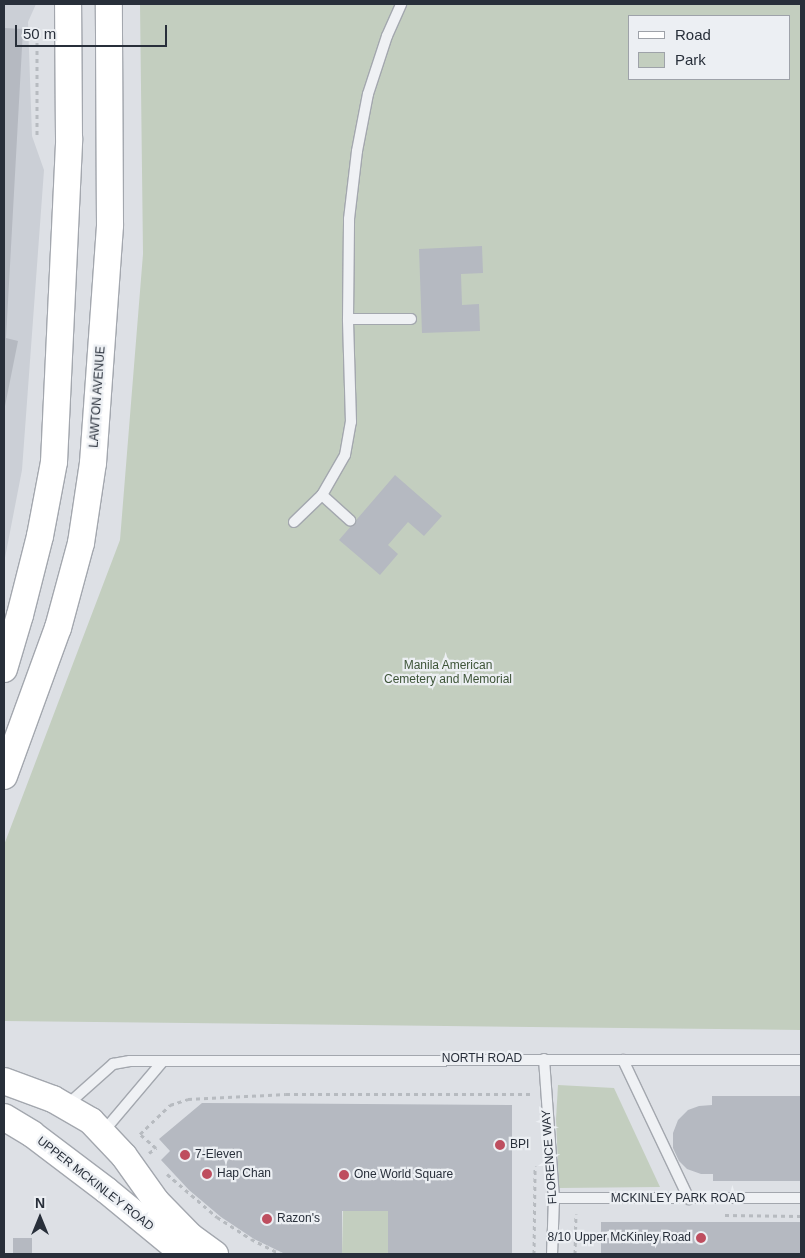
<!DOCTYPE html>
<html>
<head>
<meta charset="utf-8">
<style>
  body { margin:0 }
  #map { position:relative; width:805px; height:1258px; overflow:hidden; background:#dde0e5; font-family:Helvetica,sans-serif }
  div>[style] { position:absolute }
  .built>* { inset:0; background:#cbcfd6 }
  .green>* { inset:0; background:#c3cebf }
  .building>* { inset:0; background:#b5b9c1 }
  .path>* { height:3px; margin-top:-1.5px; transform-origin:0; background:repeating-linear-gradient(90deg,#b7bbc0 0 4px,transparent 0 8px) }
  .roads { filter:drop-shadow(1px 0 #a3a7ae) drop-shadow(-1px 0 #a3a7ae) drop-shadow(0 1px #a3a7ae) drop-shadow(0 -1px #a3a7ae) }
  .service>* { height:10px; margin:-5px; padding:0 5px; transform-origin:5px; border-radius:5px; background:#eff1f4 }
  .secondary>* { height:26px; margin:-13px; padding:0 13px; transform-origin:13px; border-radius:13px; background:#fff }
  .dots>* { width:14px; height:14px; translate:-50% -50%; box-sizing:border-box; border:2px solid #eceff3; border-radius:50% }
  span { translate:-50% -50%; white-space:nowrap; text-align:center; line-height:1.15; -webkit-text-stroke:4.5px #eceff3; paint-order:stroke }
  .street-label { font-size:12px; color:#282f3a }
  .park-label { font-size:12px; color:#3d5437 }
  .poi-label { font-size:12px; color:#282f3a }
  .left { translate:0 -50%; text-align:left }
  .right { translate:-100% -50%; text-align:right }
  .frame { position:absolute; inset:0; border:5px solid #282f3a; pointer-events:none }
  .legend { position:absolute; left:628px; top:15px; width:162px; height:65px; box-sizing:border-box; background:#eceff3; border:1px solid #9ea2a9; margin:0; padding:6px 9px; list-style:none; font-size:15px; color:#282f3a }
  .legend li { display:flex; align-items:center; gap:10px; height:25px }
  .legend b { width:25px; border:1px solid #9ea2a9 }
  .north { position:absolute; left:15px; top:1193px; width:50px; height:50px; -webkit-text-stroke:4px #eceff3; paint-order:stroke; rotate:0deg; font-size:14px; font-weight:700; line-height:20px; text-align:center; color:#282f3a }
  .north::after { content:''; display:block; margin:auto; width:18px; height:22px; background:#282f3a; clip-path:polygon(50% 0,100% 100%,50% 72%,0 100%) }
  .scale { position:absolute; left:15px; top:25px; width:152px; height:22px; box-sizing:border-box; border:2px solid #282f3a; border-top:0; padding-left:6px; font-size:15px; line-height:18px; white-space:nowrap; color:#282f3a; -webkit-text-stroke:4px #eceff3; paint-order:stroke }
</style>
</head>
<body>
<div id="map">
  <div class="built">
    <div style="clip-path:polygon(4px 4px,36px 4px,28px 22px,32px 136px,44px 170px,22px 470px,4px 563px)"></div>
  </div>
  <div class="green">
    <div style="clip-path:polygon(evenodd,140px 4px,801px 4px,801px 1030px,4px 1021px,4px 845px,120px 540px,143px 254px,140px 4px,629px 16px,789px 16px,789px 79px,629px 79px,629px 16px)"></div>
    <div style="clip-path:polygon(558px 1085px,614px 1088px,660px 1187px,559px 1188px,556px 1119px)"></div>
    <div style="clip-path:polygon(343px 1210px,390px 1211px,390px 1254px,342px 1254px)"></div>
  </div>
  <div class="building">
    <div style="clip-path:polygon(4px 28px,23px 29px,6px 338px,18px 341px,5px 406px)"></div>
    <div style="clip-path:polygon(482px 246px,483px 273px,461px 274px,462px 305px,479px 304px,480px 331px,422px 333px,419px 249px)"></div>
    <div style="clip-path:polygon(395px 475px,442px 516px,424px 536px,408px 522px,388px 545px,398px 554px,380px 575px,339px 540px)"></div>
    <div style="clip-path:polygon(712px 1096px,801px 1096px,801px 1181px,713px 1181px,713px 1174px,701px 1174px,687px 1169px,679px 1161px,673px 1148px,673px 1133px,678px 1120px,688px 1110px,699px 1106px,712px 1105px)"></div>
    <div style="clip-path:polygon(202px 1103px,512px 1105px,512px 1254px,388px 1254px,388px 1211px,342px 1211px,342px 1254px,285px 1254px,254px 1239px,221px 1217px,189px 1190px,161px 1160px,170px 1151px,159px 1139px)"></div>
    <div style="clip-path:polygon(601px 1222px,801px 1222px,801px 1254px,601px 1254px)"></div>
    <div style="clip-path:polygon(13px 1238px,32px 1238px,32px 1254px,13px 1254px)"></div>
  </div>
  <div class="path">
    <div style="left:37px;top:27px;width:108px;rotate:90deg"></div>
    <div style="left:149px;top:1153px;width:9px;rotate:-36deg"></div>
    <div style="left:156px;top:1148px;width:21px;rotate:-139deg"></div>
    <div style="left:140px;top:1134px;width:42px;rotate:-44deg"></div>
    <div style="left:170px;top:1105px;width:19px;rotate:-18deg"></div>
    <div style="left:188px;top:1099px;width:98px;rotate:-2.9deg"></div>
    <div style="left:286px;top:1094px;width:245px"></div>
    <div style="left:167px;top:1174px;width:66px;rotate:40.7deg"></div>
    <div style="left:217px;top:1217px;width:40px;rotate:32.9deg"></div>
    <div style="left:251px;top:1239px;width:34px;rotate:27deg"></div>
    <div style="left:725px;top:1215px;width:76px;rotate:0.8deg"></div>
    <div style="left:534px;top:1254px;width:88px;rotate:-89.3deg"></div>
    <div style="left:575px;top:1254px;width:40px;rotate:-88.6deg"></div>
  </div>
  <div class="roads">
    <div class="service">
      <div style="left:348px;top:319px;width:63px"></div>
      <div style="left:322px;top:495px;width:38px;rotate:42deg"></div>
      <div style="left:294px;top:522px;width:39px;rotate:-44deg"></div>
      <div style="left:322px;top:495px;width:46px;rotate:-60.1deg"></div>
      <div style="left:345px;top:455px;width:34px;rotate:-80deg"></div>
      <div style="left:351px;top:422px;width:103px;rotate:-91.7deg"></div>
      <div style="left:348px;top:319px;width:100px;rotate:-89.4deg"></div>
      <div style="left:349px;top:219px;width:68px;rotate:-83.3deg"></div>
      <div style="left:357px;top:151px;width:58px;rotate:-79.1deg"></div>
      <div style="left:368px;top:94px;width:61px;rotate:-71.9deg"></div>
      <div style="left:387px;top:36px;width:35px;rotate:-66deg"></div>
      <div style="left:544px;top:1059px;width:139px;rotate:85.9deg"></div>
      <div style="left:554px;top:1198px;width:56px;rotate:92deg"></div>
      <div style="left:623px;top:1060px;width:154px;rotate:64.6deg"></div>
      <div style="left:67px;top:1105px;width:62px;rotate:-41.7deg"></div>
      <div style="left:113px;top:1064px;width:17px;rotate:-10deg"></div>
      <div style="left:130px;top:1061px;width:671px;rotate:-0.09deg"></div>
      <div style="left:103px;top:1132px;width:93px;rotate:-49.8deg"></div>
      <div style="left:554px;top:1198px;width:247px"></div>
    </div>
    <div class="secondary">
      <div style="left:4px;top:669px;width:56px;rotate:-73.5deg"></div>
      <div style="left:20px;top:615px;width:81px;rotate:-75.8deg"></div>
      <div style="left:40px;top:536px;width:75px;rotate:-79.3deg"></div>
      <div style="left:54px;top:462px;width:324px;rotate:-87.3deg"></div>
      <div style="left:69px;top:138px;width:134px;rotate:-90.4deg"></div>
      <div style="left:4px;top:776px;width:158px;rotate:-70deg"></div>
      <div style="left:58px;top:628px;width:88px;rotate:-74.9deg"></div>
      <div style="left:81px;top:543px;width:81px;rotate:-81.5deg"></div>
      <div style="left:93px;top:463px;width:239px;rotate:-85.9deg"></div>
      <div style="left:110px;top:225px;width:221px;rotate:-90.3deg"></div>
      <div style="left:4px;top:1081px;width:52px;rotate:20.2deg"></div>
      <div style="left:53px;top:1099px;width:44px;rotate:30.1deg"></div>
      <div style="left:91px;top:1121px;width:48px;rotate:46.7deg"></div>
      <div style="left:124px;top:1156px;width:55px;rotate:54.6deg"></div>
      <div style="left:156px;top:1201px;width:49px;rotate:45.8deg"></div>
      <div style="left:190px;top:1236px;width:31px;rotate:36deg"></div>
      <div style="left:4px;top:1117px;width:33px;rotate:31deg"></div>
      <div style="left:32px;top:1134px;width:93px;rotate:37.1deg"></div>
      <div style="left:106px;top:1190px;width:101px;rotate:39.4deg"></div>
    </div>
  </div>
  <div class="dots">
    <div style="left:500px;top:1145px;background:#be4e5f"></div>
    <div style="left:185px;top:1155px;background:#be4e5f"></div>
    <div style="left:207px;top:1174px;background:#be4e5f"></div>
    <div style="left:344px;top:1175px;background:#be4e5f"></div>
    <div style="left:267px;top:1219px;background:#be4e5f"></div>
    <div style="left:701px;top:1238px;background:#be4e5f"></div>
  </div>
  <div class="street-label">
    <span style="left:98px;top:397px;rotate:-86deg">LAWTON AVENUE</span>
    <span style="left:482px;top:1059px">NORTH ROAD</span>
    <span style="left:550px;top:1157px;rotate:-94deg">FLORENCE WAY</span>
    <span style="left:95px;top:1184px;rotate:38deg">UPPER MCKINLEY ROAD</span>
    <span style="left:678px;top:1199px">MCKINLEY PARK ROAD</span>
  </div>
  <div class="park-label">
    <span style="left:448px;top:673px">Manila American<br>Cemetery and Memorial</span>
  </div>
  <div class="poi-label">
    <span class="left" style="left:510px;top:1145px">BPI</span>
    <span class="left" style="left:195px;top:1155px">7-Eleven</span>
    <span class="left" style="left:217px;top:1174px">Hap Chan</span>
    <span class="left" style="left:354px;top:1175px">One World Square</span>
    <span class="left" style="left:277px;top:1219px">Razon's</span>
    <span class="right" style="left:691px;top:1238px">8/10 Upper McKinley Road</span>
  </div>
  <div class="frame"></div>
  <ul class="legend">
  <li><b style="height:6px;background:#fff"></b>Road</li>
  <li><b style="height:14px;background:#c3cebf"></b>Park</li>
  </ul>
  <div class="north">N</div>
  <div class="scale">50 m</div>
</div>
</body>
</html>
